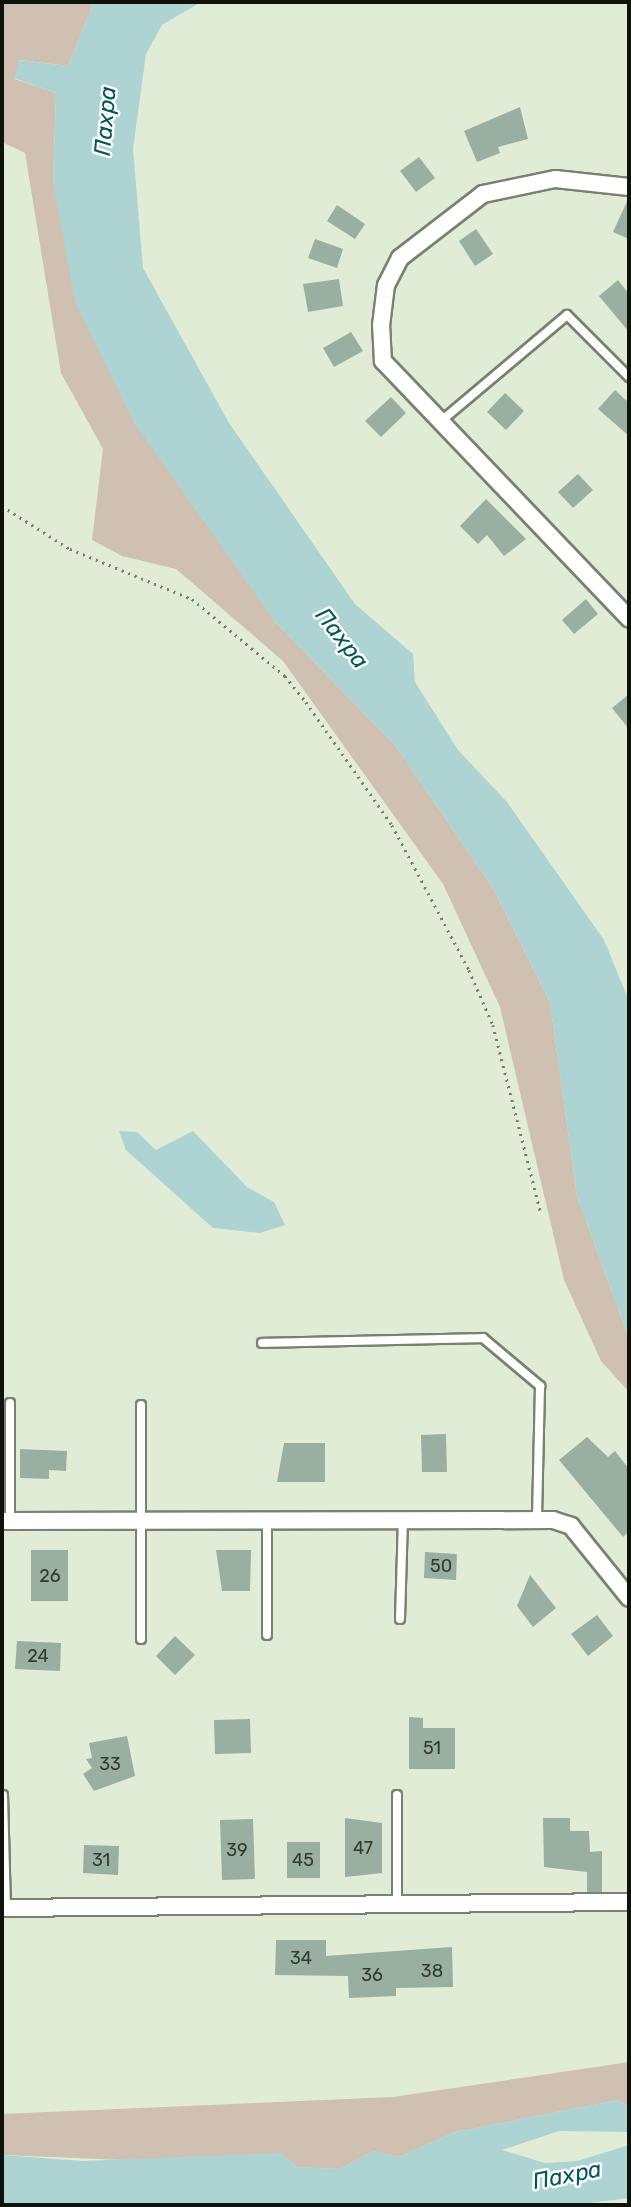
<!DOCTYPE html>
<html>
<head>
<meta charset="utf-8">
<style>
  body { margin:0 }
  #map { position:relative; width:631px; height:2207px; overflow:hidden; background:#e1ecd6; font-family:Rubik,sans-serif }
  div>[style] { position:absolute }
  .green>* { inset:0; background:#d0c0b2 }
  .water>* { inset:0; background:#add4d3 }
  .building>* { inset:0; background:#98afa2 }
  .path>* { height:2.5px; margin-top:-1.25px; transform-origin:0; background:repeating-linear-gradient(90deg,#767d6f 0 2px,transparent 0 7px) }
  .roads { filter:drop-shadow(2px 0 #78826e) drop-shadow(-2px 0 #78826e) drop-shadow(0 2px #78826e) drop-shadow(0 -2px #78826e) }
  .lane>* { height:8px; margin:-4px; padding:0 4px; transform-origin:4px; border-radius:4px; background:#fff }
  .street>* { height:16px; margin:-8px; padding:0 8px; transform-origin:8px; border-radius:8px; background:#fff }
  span { translate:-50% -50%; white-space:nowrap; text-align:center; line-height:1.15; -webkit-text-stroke:5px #fff; paint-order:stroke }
  .number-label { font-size:18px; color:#323a32 }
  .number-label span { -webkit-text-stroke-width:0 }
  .water-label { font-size:23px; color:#045958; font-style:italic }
  .frame { position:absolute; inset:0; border:4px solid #10130c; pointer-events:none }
</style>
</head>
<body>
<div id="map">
  <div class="green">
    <div style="clip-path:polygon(2px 2px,94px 2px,68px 66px,20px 60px,15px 79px,56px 93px,53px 182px,275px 622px,395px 745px,493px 888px,550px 1002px,577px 1196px,629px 1339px,629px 1392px,601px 1361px,564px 1280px,500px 1007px,443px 884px,283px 661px,176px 569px,122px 556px,92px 540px,103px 449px,61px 373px,25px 153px,2px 142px)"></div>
    <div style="clip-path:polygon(629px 2062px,629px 2108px,618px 2100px,455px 2132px,399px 2157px,373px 2151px,340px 2169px,2px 2155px,2px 2114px,393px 2097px)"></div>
  </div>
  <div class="water">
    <div style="clip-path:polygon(94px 2px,201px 2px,162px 25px,146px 54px,133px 149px,143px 268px,229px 423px,355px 604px,413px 654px,415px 682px,458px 750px,507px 802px,604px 940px,629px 1001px,629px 1339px,577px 1196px,550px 1002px,493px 888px,395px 745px,275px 622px,135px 424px,75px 302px,53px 182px,56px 93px,14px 78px,19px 60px,68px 66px)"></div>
    <div style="clip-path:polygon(119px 1131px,137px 1132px,156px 1150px,193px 1131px,247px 1187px,274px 1202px,285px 1225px,260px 1233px,213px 1228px,126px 1150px)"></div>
    <div style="clip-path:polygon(618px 2100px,629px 2108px,629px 2132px,559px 2131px,502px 2150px,545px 2163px,577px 2161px,629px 2145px,629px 2198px,574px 2205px,2px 2205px,2px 2155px,83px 2161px,282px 2153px,298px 2167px,340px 2169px,373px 2151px,399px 2157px,455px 2132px)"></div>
  </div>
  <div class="building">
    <div style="clip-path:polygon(520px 107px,528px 139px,498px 147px,500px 153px,477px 162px,464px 131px)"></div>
    <div style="clip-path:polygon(419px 157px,435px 178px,416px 192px,400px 171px)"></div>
    <div style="clip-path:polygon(629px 197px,629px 239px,613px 232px)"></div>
    <div style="clip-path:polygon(337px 205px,365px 224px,355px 239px,327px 221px)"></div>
    <div style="clip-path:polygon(476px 229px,493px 254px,475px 266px,459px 241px)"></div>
    <div style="clip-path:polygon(315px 239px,343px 249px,337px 268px,308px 258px)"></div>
    <div style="clip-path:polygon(339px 279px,343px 306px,308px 312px,303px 284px)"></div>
    <div style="clip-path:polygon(618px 280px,629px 294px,629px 332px,599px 296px)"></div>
    <div style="clip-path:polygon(351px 332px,363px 351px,334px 367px,323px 348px)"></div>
    <div style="clip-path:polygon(615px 390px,629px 403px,629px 436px,598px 409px)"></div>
    <div style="clip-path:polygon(505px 393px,524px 411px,506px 430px,487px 412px)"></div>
    <div style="clip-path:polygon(391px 397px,406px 413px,381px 437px,365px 421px)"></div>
    <div style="clip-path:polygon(578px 474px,593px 490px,573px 508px,558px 492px)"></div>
    <div style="clip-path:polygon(486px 499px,526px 539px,504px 556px,487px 535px,478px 544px,460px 526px)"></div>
    <div style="clip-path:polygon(586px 599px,598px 614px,574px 634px,562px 620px)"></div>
    <div style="clip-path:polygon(629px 694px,629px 729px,612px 708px)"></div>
    <div style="clip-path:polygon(446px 1434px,447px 1472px,422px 1472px,421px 1435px)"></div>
    <div style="clip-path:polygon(587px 1437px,608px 1457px,615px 1451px,629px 1469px,629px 1531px,623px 1537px,559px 1460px)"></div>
    <div style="clip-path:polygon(284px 1443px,325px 1443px,325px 1482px,277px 1482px)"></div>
    <div style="clip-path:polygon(20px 1449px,67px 1451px,66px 1471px,49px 1470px,49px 1479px,20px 1478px)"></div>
    <div style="clip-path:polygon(31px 1550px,68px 1550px,68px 1601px,31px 1601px)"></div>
    <div style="clip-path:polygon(216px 1550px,251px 1550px,250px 1591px,222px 1591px)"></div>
    <div style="clip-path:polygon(425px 1552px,457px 1554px,456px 1580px,424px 1578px)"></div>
    <div style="clip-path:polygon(530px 1575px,556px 1608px,533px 1627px,517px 1606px)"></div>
    <div style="clip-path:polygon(597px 1615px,613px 1636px,588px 1656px,571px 1634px)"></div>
    <div style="clip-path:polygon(175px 1636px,195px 1655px,175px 1675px,156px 1656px)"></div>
    <div style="clip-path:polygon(17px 1641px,61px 1643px,60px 1671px,15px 1669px)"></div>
    <div style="clip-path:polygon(409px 1717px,423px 1718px,423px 1728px,455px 1728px,455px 1769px,409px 1769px)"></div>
    <div style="clip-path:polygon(250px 1719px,251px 1753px,215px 1754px,214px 1720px)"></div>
    <div style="clip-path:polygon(127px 1736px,135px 1776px,94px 1791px,83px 1774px,92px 1768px,86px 1759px,92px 1758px,89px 1743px)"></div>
    <div style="clip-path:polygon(345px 1818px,382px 1823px,382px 1873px,345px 1877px)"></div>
    <div style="clip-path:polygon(543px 1818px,570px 1818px,570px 1831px,589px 1831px,590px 1852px,602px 1851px,602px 1892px,587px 1892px,587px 1872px,544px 1867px)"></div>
    <div style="clip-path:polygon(253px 1819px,255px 1879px,222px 1880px,220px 1820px)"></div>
    <div style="clip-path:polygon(287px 1842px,320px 1842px,320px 1878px,287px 1878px)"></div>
    <div style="clip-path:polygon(84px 1845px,119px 1846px,118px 1875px,83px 1873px)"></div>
    <div style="clip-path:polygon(276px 1940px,326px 1940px,326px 1956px,452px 1947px,453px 1987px,396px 1988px,396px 1996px,349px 1998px,348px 1976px,275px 1975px)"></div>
  </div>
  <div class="path">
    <div style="left:2px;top:506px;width:80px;rotate:32.3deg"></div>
    <div style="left:70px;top:549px;width:132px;rotate:22.3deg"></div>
    <div style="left:192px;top:599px;width:121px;rotate:39.6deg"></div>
    <div style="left:285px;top:676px;width:33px;rotate:51deg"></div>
    <div style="left:306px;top:702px;width:150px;rotate:55deg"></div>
    <div style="left:392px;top:825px;width:164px;rotate:62deg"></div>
    <div style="left:469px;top:970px;width:60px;rotate:66.4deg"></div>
    <div style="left:493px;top:1025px;width:194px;rotate:75.7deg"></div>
  </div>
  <div class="roads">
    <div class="lane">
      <div style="left:440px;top:422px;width:166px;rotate:-40.1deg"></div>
      <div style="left:567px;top:315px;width:88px;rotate:45deg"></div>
      <div style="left:262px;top:1343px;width:221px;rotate:-1.3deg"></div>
      <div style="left:483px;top:1338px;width:75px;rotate:40.1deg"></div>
      <div style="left:540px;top:1386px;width:134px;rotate:91.3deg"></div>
      <div style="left:141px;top:1405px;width:234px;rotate:90deg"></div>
      <div style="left:10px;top:1521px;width:118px;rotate:-90deg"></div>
      <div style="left:400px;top:1619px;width:99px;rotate:-88.3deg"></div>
      <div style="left:267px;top:1635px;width:115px;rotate:-90deg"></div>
      <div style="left:3px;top:1795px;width:113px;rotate:88.5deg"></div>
      <div style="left:397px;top:1904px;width:109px;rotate:-90deg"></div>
    </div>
    <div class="street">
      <div style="left:629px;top:187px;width:74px;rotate:-173.8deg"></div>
      <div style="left:555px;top:179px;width:74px;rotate:168.2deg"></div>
      <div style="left:483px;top:194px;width:105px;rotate:142.4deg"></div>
      <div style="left:400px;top:258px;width:30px;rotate:117deg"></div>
      <div style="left:386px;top:285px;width:39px;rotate:97deg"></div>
      <div style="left:381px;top:324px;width:37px;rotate:87deg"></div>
      <div style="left:383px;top:361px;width:356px;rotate:46.3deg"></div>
      <div style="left:2px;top:1521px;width:551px;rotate:-0.1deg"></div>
      <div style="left:553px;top:1520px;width:19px;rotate:18deg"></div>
      <div style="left:571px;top:1526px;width:92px;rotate:51.1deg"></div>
      <div style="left:2px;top:1908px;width:627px;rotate:-0.55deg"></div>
    </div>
  </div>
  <div class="number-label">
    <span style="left:441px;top:1566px">50</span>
    <span style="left:50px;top:1576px">26</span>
    <span style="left:38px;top:1656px">24</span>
    <span style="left:432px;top:1748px">51</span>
    <span style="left:110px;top:1764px">33</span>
    <span style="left:363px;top:1848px">47</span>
    <span style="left:237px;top:1850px">39</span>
    <span style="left:101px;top:1860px">31</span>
    <span style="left:303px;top:1860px">45</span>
    <span style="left:301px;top:1958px">34</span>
    <span style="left:432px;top:1971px">38</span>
    <span style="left:372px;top:1975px">36</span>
  </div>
  <div class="water-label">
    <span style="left:105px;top:121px;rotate:-85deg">Пахра</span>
    <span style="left:342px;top:638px;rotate:52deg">Пахра</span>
    <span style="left:567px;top:2175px;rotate:-11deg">Пахра</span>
  </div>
  <div class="frame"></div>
</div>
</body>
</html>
